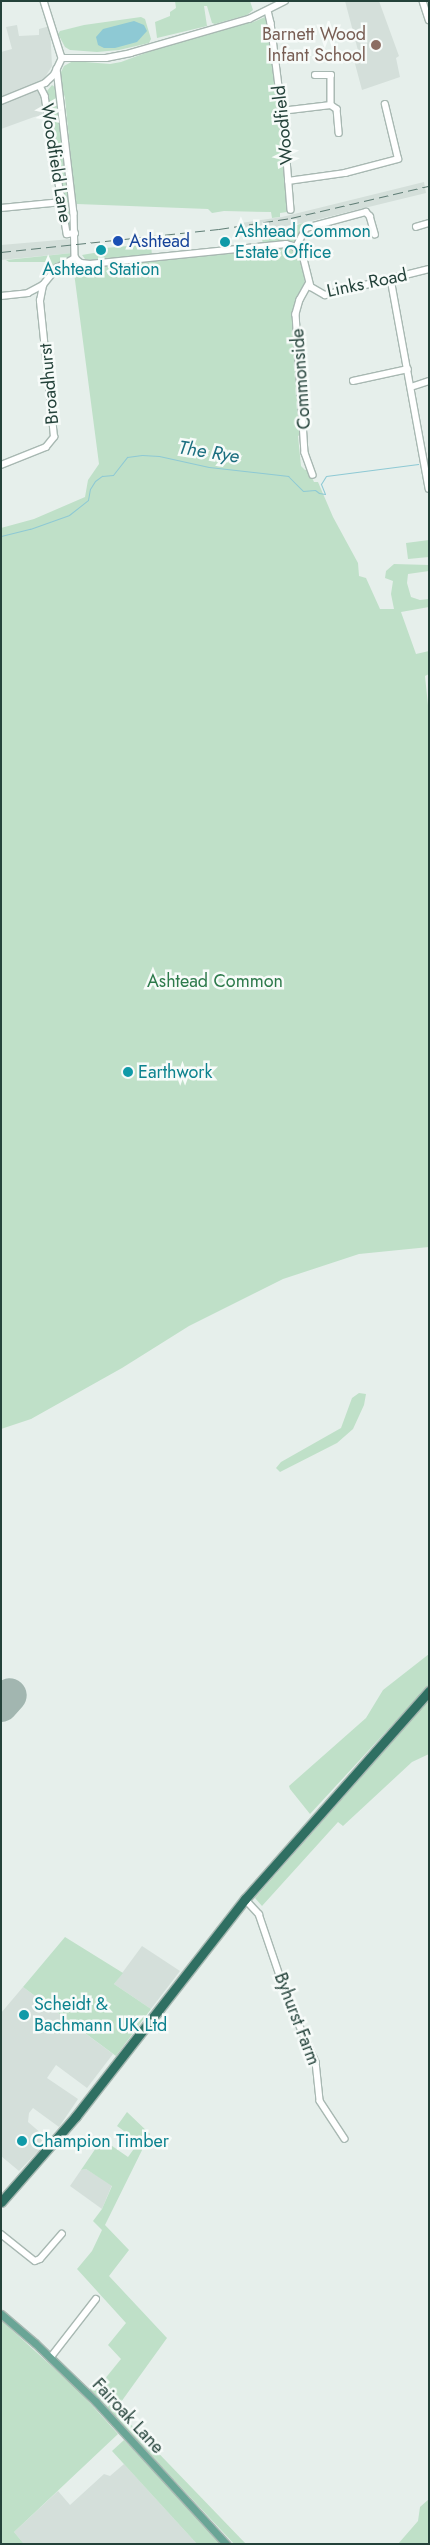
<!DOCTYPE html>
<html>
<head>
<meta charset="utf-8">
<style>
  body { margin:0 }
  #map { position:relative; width:430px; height:2545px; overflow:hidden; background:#e6efeb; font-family:Jost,sans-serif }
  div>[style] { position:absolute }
  .built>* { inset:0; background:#d4dfda }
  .green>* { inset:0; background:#bfe0c8 }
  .water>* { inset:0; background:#8ec9d4 }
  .stream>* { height:1px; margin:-0.5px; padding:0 0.5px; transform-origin:0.5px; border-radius:0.5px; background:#8ec9d4 }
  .runway>* { height:34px; margin:-17px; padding:0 17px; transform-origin:17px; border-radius:17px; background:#a2b6b0 }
  .roads { filter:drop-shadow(1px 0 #a8b8b2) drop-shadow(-1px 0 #a8b8b2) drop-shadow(0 1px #a8b8b2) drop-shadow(0 -1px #a8b8b2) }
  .minor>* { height:5.5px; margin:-2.75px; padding:0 2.75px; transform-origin:2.75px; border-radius:2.75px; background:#fff }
  .major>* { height:7px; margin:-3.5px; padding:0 3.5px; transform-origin:3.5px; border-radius:3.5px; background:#6aa596 }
  .highway>* { height:9px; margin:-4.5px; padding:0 4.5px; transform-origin:4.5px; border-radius:4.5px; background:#2f6f62 }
  .rail>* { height:1px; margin-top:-0.5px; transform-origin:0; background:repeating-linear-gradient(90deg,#5f7d75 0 10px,transparent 0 15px) }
  .dots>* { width:14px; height:14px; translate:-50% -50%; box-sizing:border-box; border:2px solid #f7fbf9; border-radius:50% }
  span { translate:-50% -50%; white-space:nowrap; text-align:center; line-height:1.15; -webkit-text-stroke:5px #f7fbf9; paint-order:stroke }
  .education-label { font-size:18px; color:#785e54 }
  .right { translate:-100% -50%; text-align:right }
  .street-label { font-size:18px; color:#24423a }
  .culture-label { font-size:18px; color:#0d838f }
  .left { translate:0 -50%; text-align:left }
  .transit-label { font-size:18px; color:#164399 }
  .park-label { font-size:18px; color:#2d7a4b }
  .water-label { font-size:19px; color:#1c6f80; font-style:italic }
  .frame { position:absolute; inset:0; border:2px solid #24423a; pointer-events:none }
</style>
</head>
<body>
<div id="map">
  <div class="built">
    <div style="clip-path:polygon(345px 1px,379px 1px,399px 56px,396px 58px,400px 77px,362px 90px,354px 60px,360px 58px)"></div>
    <div style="clip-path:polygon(17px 25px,19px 36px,39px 35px,39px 29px,50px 26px,52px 66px,42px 82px,1px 98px,1px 52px,12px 49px,6px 27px)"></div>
    <div style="clip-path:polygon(37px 89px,44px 97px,46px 114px,34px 117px,1px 129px,1px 103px)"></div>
    <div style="clip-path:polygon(424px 182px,426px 193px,303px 223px,256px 231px,255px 228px,242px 230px,241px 223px,282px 217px)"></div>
    <div style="clip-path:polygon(71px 239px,72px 253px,1px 260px,1px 245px)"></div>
    <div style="clip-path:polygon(142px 1946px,180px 1971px,151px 2009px,114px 1984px)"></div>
    <div style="clip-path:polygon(23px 1987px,113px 2054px,87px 2088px,56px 2065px,47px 2078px,78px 2099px,59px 2127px,33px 2108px,29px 2113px,28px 2122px,49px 2140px,19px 2171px,1px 2156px,1px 2013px)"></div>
    <div style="clip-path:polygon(86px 2169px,112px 2185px,102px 2209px,70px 2186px,81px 2170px)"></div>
    <div style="clip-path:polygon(124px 2464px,197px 2544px,24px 2544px,14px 2532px,58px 2491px,70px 2505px,104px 2474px,110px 2476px)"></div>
  </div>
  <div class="green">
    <div style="clip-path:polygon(175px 1px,250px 1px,253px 10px,247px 15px,215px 24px,212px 23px,207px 6px,204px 6px,207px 26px,157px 38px,155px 22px,170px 16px,170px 12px,176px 8px)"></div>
    <div style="clip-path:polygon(141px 17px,145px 19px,151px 39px,149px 43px,119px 50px,97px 52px,70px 50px,65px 47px,58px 34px,60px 31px,84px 25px)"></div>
    <div style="clip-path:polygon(265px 17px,270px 32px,284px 142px,287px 212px,280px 213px,280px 217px,272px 218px,271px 212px,224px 211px,212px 213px,208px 209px,77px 204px,75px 200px,65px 98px,60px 81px,60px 74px,64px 66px,73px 61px,110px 64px,121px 62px,159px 48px,246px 23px,251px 23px)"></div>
    <div style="clip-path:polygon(52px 85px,56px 88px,63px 133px,72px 230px,68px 229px,47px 91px)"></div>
    <div style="clip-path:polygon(303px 223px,305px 227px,296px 243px,263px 244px,260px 230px,281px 227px,282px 230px)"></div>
    <div style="clip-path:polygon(151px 244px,152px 256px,94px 261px,85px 259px,82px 255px,105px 251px,105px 248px)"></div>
    <div style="clip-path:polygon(288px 248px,295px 252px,302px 262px,305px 284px,295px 309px,302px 434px,298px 436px,301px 466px,305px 470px,308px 469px,314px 482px,318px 482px,333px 517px,358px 563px,359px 576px,366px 578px,380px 609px,394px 609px,391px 594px,393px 581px,385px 578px,386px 571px,394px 564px,429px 565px,429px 571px,408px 574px,407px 583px,411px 597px,420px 600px,429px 599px,429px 607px,401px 612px,416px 654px,429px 651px,429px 674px,425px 676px,429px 715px,429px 1247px,359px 1254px,283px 1279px,189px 1326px,122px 1368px,31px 1419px,1px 1429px,1px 528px,34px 519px,85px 497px,88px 480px,99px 464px,73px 265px,84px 268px)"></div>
    <div style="clip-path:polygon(72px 253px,72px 257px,58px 264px,47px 276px,44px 272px,47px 262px,9px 262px,6px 260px)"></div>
    <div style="clip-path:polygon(429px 540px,429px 557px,408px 559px,406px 543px)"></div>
    <div style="clip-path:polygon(359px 1393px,366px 1394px,364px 1405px,353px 1429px,337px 1443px,280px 1472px,276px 1468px,281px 1462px,341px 1428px,352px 1398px)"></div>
    <div style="clip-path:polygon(429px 1654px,429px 1685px,310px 1814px,290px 1789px,289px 1786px,366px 1718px,383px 1690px)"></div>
    <div style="clip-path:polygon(429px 1700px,429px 1754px,412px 1762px,343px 1826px,338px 1822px,262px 1906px,255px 1898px)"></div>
    <div style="clip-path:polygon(65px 1937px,123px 1973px,114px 1984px,151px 2009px,116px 2056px,23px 1987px)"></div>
    <div style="clip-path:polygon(127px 2112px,150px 2134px,105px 2225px,129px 2250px,109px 2276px,167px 2338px,116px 2409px,246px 2544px,234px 2544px,90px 2390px,90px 2388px,95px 2391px,121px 2359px,108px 2345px,126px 2323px,77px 2269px,92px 2251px,102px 2230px,93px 2221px,102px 2209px,112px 2186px,86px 2169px,81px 2170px,102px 2139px,128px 2157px,136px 2146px,120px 2135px,124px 2131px,117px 2126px)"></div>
    <div style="clip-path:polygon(1px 2320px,79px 2391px,118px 2434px,14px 2532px,24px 2544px,1px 2544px)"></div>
    <div style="clip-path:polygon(124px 2440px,173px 2491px,222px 2544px,197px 2544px,112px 2451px)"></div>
    <div style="clip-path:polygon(429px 2499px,429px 2544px,398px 2544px,418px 2521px,420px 2507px)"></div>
  </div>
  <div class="water">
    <div style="clip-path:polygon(134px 21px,144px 25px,147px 31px,137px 42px,115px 48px,104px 48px,98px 45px,96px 37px,103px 29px)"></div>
  </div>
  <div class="stream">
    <div style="left:1px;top:536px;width:30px;rotate:-14deg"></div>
    <div style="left:30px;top:529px;width:41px;rotate:-19.7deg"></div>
    <div style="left:69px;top:515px;width:24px;rotate:-38deg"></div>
    <div style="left:88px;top:500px;width:11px;rotate:-80deg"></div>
    <div style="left:90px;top:489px;width:9px;rotate:-58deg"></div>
    <div style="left:95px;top:481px;width:9px;rotate:-36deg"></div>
    <div style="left:102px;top:476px;width:11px;rotate:-5deg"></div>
    <div style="left:113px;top:475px;width:23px;rotate:-52deg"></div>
    <div style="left:127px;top:457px;width:15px;rotate:-8deg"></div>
    <div style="left:142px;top:455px;width:17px;rotate:3deg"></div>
    <div style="left:159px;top:456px;width:51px;rotate:12.4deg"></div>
    <div style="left:209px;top:467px;width:80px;rotate:6.5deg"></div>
    <div style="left:288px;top:476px;width:21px;rotate:45deg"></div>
    <div style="left:303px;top:491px;width:12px;rotate:-5deg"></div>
    <div style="left:315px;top:490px;width:5px;rotate:37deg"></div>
    <div style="left:319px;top:493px;width:6px;rotate:9deg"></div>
    <div style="left:325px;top:494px;width:11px;rotate:-112deg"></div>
    <div style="left:321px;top:484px;width:9px;rotate:-58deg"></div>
    <div style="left:326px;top:476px;width:93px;rotate:-7.4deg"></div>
  </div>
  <div class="runway">
    <div style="left:1px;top:1705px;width:13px;rotate:-48deg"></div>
  </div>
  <div class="roads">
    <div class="minor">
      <div style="left:44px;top:1px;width:60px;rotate:72.5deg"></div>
      <div style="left:423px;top:1px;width:20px;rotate:72deg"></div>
      <div style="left:268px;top:11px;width:12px;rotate:76deg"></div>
      <div style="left:271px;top:23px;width:112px;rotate:82.8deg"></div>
      <div style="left:285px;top:134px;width:76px;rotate:85.5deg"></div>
      <div style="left:62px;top:58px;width:44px"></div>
      <div style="left:106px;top:58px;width:25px;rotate:-11deg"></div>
      <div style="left:131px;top:53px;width:123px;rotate:-16.1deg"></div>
      <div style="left:249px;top:19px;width:40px;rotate:-26.6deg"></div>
      <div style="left:57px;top:69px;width:145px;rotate:83.3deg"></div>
      <div style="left:74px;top:213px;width:45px;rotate:88.7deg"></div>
      <div style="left:315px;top:75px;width:16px"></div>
      <div style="left:331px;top:75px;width:30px;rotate:90deg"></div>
      <div style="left:40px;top:86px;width:11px;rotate:63deg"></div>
      <div style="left:45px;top:96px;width:140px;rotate:80.9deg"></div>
      <div style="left:67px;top:234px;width:8px;rotate:-7deg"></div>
      <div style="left:1px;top:101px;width:48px;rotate:-22.2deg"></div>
      <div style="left:45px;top:83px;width:12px;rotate:-42deg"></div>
      <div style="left:54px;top:75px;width:19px;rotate:-65deg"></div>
      <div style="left:281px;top:111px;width:50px;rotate:-6.8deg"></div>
      <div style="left:331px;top:105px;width:7px;rotate:34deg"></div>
      <div style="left:337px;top:109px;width:24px;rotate:85deg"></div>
      <div style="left:288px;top:181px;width:58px;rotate:-8deg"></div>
      <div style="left:345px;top:173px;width:55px;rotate:-14.8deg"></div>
      <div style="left:398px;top:159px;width:56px;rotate:-103.5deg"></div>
      <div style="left:1px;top:208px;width:61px;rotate:-5.6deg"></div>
      <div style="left:416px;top:227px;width:14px;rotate:-17deg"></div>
      <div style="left:296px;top:247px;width:21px;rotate:-62deg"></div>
      <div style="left:306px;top:228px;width:62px;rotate:-14.9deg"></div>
      <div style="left:366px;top:212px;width:6px;rotate:45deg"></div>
      <div style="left:370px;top:216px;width:19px;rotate:74deg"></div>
      <div style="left:75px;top:258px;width:8px;rotate:40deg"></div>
      <div style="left:81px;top:263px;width:9px;rotate:6deg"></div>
      <div style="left:90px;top:264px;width:197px;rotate:-5.8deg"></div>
      <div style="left:286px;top:244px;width:10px;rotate:17deg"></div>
      <div style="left:296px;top:247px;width:11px;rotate:49deg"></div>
      <div style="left:303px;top:255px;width:33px;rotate:76deg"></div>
      <div style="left:311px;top:287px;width:16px;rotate:30deg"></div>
      <div style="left:325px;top:295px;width:107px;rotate:-14deg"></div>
      <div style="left:391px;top:279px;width:213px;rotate:79.7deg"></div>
      <div style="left:309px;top:284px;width:18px;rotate:119deg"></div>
      <div style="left:300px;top:300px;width:15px;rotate:106deg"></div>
      <div style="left:296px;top:314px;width:139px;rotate:86.3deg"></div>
      <div style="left:305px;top:453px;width:23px;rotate:70deg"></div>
      <div style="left:1px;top:296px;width:27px;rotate:-6deg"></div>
      <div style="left:28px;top:293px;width:17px;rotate:-28deg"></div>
      <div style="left:353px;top:381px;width:56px;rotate:-12.3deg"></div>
      <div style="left:411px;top:387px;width:19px;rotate:-18deg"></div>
      <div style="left:1px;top:465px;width:48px;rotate:-21.8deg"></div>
      <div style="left:46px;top:447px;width:13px;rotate:-51deg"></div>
      <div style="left:54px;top:437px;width:137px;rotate:-95.9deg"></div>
      <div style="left:40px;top:301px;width:16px;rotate:-79deg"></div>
      <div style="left:43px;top:285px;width:22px;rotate:-51deg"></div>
      <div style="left:57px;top:268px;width:21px;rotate:-29deg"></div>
      <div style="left:245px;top:1899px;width:21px;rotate:47deg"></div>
      <div style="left:259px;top:1914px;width:93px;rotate:71.2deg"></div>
      <div style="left:289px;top:2002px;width:66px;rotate:65.8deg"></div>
      <div style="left:316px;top:2062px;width:39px;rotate:84deg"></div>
      <div style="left:320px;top:2101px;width:45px;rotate:56.7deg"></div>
      <div style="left:1px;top:2234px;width:43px;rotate:38.5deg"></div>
      <div style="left:35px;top:2261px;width:5px;rotate:-22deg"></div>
      <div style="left:40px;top:2259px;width:33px;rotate:-49deg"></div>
      <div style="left:51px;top:2357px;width:73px;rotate:-52.2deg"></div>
    </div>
    <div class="major">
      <div style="left:1px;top:2314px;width:45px;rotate:40.5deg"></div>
      <div style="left:35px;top:2343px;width:85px;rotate:44deg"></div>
      <div style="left:96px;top:2402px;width:193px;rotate:47.5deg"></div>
    </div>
    <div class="highway">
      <div style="left:1px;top:2202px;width:114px;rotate:-48.9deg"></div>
      <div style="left:76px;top:2116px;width:275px;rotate:-52.1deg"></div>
      <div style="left:245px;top:1899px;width:278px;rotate:-48.5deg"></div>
    </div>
  </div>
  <div class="rail">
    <div style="left:1px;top:252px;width:219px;rotate:-6deg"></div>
    <div style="left:219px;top:229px;width:73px;rotate:-8.7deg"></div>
    <div style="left:291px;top:218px;width:142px;rotate:-13.1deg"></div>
  </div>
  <div class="dots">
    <div style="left:376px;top:45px;background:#8d6e63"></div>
    <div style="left:118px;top:241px;background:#1a4fb4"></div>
    <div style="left:225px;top:242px;background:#0f9aa8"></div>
    <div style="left:101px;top:250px;background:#0f9aa8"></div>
    <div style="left:128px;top:1072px;background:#0f9aa8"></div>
    <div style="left:24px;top:2015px;background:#0f9aa8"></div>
    <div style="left:22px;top:2141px;background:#0f9aa8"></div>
  </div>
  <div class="education-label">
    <span class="right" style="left:366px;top:45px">Barnett Wood<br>Infant School</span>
  </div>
  <div class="street-label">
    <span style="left:283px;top:125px;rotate:-96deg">Woodfield</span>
    <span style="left:56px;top:163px;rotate:81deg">Woodfield Lane</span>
    <span style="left:367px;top:283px;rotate:-12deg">Links Road</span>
    <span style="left:301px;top:379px;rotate:-94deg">Commonside</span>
    <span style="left:49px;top:384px;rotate:-95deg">Broadhurst</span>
    <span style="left:297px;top:2019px;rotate:69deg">Byhurst Farm</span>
    <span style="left:128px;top:2416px;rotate:47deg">Fairoak Lane</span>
  </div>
  <div class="culture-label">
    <span class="left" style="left:235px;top:242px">Ashtead Common<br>Estate Office</span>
    <span style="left:101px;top:269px">Ashtead Station</span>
    <span class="left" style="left:138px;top:1072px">Earthwork</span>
    <span class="left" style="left:34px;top:2015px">Scheidt &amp;<br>Bachmann UK Ltd</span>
    <span class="left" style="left:32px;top:2141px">Champion Timber</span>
  </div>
  <div class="transit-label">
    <span class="left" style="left:129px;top:241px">Ashtead</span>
  </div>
  <div class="park-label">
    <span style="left:215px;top:981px">Ashtead Common</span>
  </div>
  <div class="water-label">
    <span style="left:209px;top:452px;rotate:9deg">The Rye</span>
  </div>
  <div class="frame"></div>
</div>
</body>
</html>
